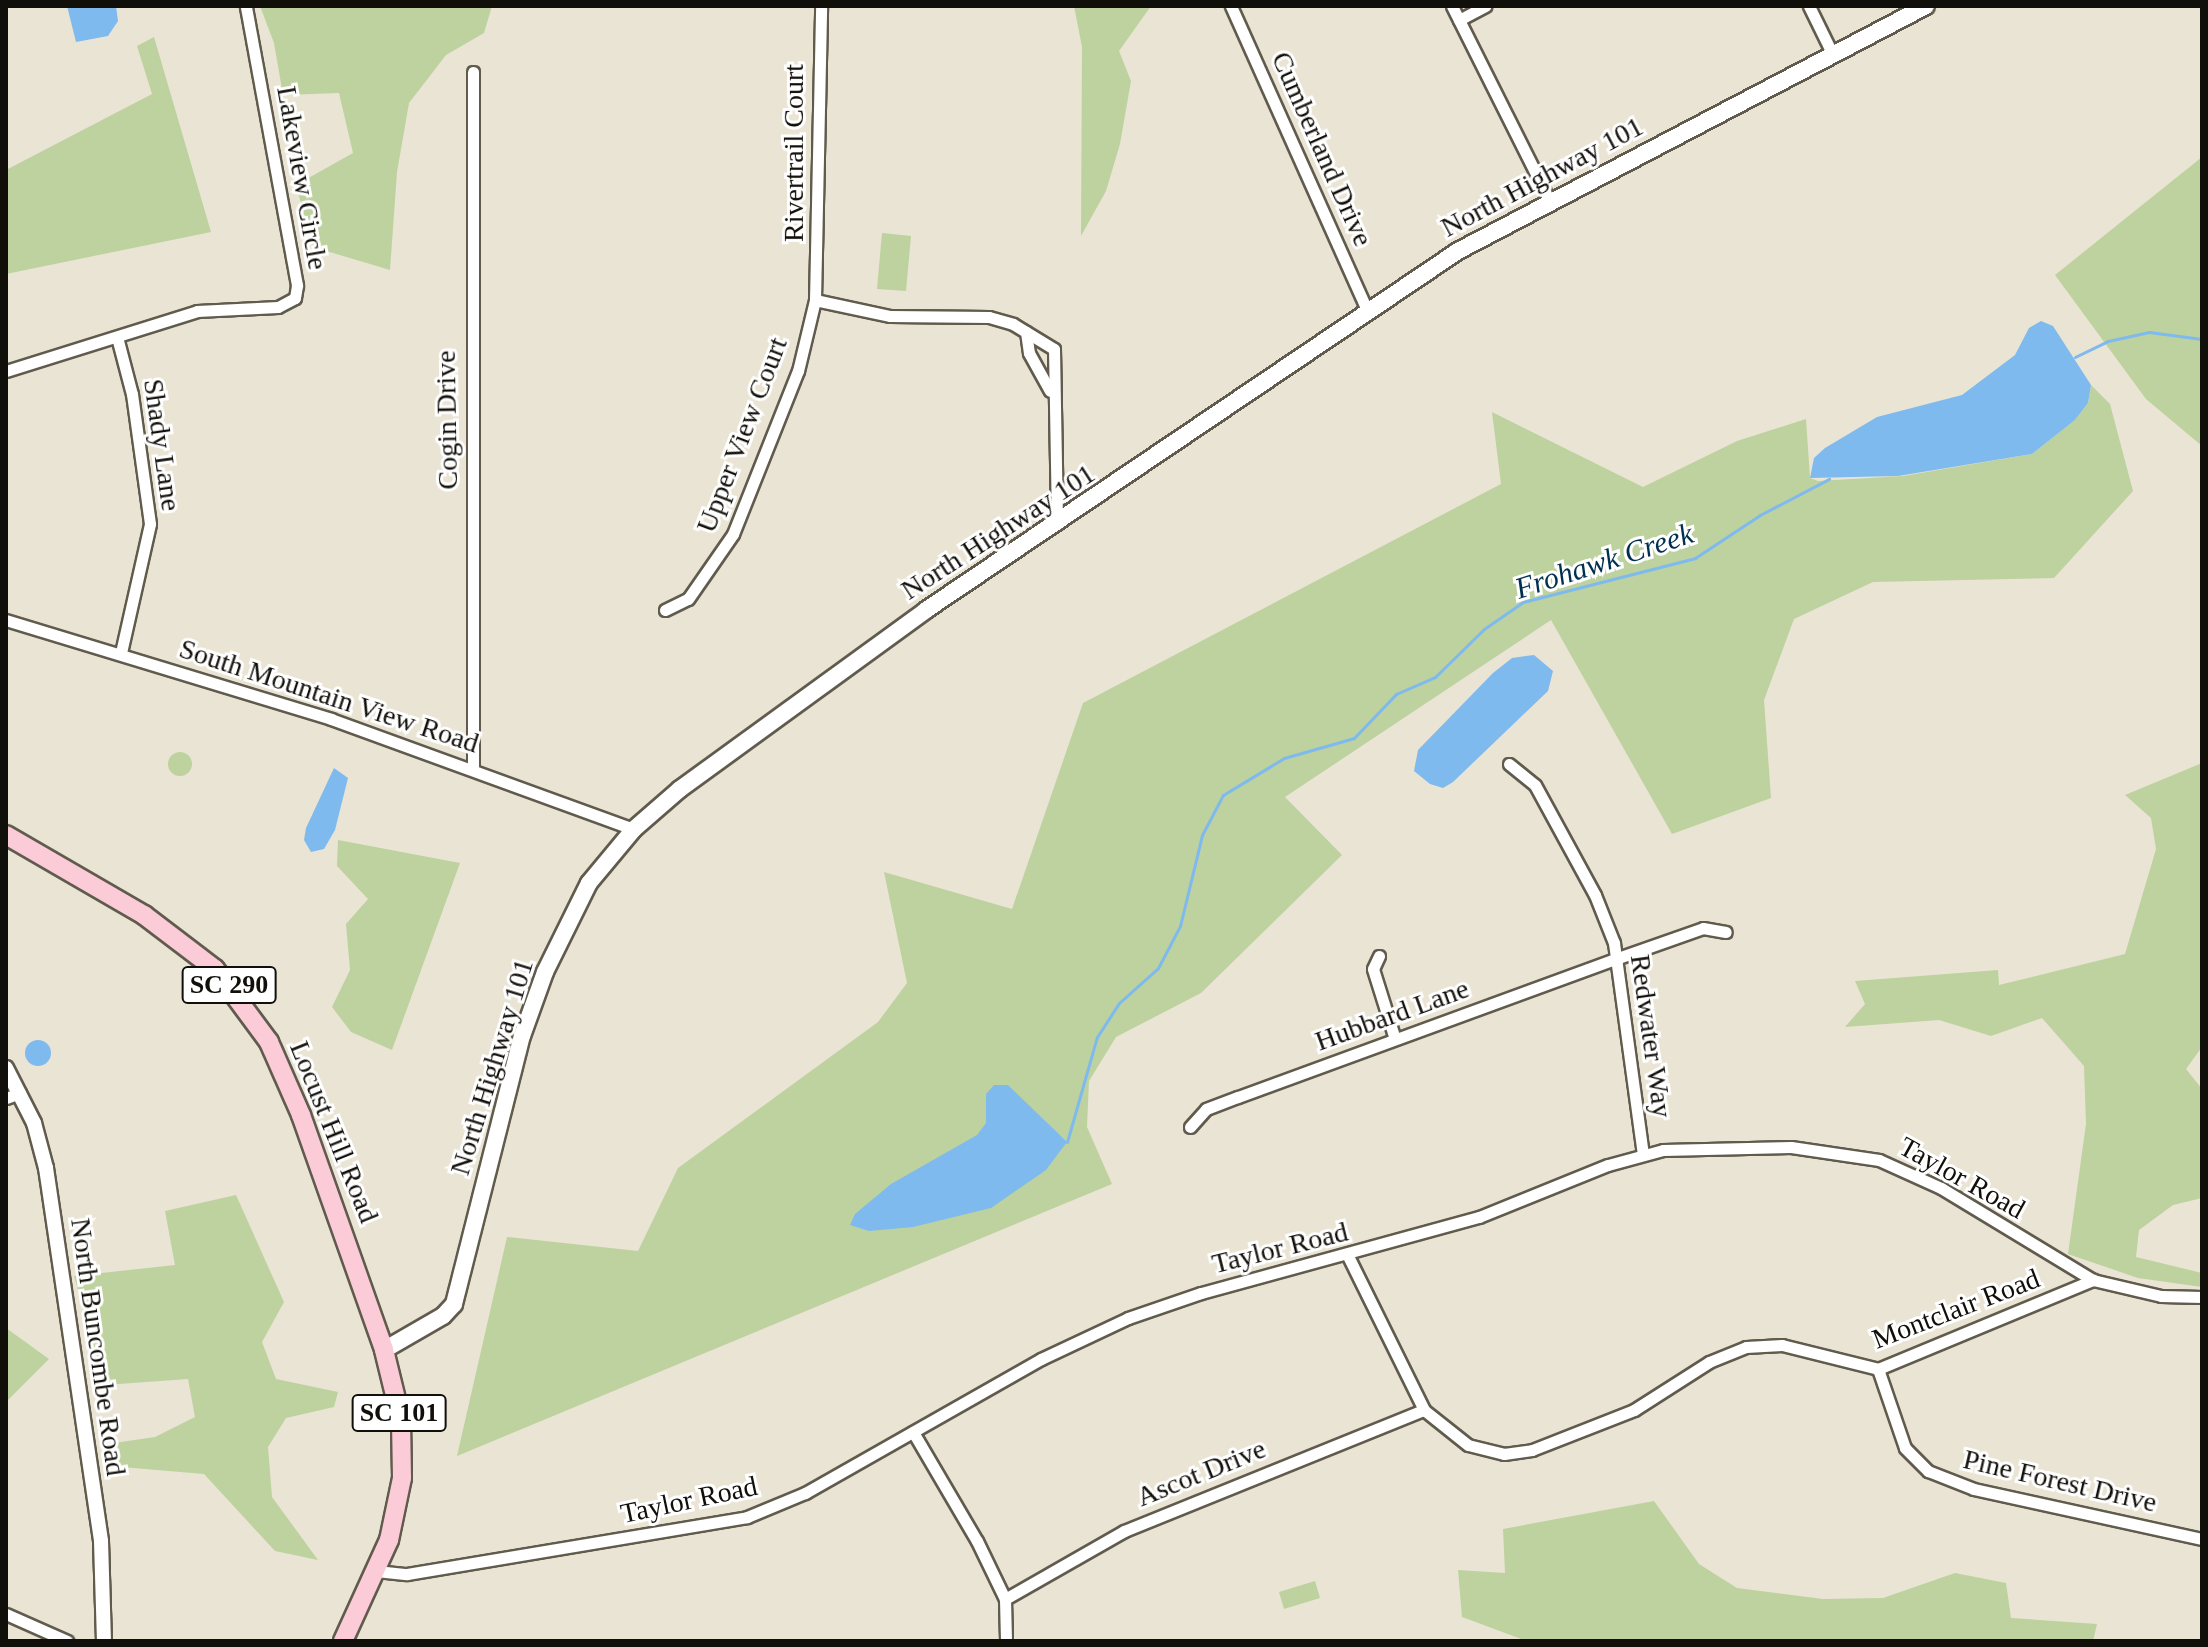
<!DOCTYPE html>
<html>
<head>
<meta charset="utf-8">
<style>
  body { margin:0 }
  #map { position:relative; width:2208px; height:1647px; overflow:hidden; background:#eae4d4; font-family:Georgia,serif }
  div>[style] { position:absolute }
  .green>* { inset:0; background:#bdd29e }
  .round { border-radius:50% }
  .water>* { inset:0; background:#7ebaee }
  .stream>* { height:3px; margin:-1.5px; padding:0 1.5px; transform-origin:1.5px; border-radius:1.5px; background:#7ebaee }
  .roads { filter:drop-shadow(2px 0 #605b4d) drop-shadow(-2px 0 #605b4d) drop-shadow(0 2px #605b4d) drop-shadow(0 -2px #605b4d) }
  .minor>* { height:11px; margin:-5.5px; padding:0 5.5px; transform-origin:5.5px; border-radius:5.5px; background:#fff }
  .tertiary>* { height:14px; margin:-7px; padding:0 7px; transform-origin:7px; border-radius:7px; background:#fff }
  .secondary>* { height:16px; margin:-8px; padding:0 8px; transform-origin:8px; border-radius:8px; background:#fff }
  .primary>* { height:18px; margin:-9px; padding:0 9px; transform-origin:9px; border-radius:9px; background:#fbcbd8 }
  span { translate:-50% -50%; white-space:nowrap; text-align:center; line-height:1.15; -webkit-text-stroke:6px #fff; paint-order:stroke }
  .shield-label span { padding:2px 6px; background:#fff; border:2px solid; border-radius:6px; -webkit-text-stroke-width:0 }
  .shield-label { font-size:26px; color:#110f0a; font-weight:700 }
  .street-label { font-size:28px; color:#110f0a }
  .water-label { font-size:30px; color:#002f50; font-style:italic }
  .frame { position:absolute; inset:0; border:8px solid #110f0a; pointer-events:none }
</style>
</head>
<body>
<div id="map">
  <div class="green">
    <div style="clip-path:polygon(260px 6px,492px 6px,484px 33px,446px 55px,409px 103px,397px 172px,390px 270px,313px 247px,296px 185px,353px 153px,339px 93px,283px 95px,274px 43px)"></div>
    <div style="clip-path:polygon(1074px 6px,1151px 6px,1119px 51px,1131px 81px,1120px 144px,1106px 191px,1081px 236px,1082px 47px)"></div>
    <div style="clip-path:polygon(154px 37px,211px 232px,6px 274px,6px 170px,152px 94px,137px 46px)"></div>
    <div style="clip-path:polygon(2202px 157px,2202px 446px,2146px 399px,2055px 275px)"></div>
    <div style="clip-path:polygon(882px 233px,911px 236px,906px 291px,877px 289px)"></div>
    <div style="clip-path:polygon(2091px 385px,2110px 404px,2133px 491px,2054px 578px,1873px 582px,1794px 619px,1764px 700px,1771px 798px,1672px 834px,1551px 620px,1285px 797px,1342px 855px,1201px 993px,1116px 1037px,1089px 1081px,1087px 1127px,1112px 1184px,457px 1456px,507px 1237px,638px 1251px,678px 1168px,878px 1022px,907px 983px,884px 872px,1012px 909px,1083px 703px,1501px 484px,1492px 412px,1643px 487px,1737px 441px,1806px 419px,1810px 478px,1818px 481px,1903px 476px,2032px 454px,2075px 420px,2088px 403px)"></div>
    <div class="round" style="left:168px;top:752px;width:24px;height:24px"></div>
    <div style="clip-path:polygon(2202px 763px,2202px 1047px,2186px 1069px,2202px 1089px,2202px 1198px,2173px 1205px,2139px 1230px,2136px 1257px,2202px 1273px,2202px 1287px,2138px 1278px,2068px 1254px,2086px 1124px,2084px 1066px,2042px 1018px,1991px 1036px,1939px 1020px,1845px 1027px,1865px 1004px,1855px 981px,1998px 970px,1999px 985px,2125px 954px,2156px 849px,2151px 818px,2125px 795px)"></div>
    <div style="clip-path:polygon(338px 840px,460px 863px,392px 1050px,351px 1032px,332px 1007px,350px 970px,346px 924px,368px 899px,337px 866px)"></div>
    <div style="clip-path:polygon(236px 1195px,284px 1302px,262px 1342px,276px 1379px,338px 1392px,334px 1407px,286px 1418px,268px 1447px,272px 1497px,318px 1560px,275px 1551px,204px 1474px,110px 1466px,107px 1444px,155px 1437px,195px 1417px,188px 1379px,105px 1385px,74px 1276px,175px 1265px,165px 1211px)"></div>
    <div style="clip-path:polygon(6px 1328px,49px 1359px,6px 1402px)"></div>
    <div style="clip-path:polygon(1654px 1501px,1699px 1564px,1737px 1588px,1823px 1599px,1883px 1598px,1955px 1573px,2006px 1583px,2011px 1618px,2097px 1624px,2093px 1641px,1527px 1641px,1462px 1617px,1458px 1570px,1505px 1573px,1503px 1529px)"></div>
    <div style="clip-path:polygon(1315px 1581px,1320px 1598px,1284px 1609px,1279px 1592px)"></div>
  </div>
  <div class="water">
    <div style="clip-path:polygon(67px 6px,116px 6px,118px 21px,108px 36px,76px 42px)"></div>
    <div style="clip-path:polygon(2041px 321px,2053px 326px,2091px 385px,2088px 403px,2075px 420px,2032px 454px,1898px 476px,1810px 478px,1814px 458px,1825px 448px,1877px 417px,1962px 395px,2015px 355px,2029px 328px)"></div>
    <div style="clip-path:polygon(1534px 655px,1553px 671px,1548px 691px,1453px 782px,1443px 788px,1430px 784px,1414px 771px,1418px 750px,1493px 673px,1512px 658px)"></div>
    <div style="clip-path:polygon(334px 768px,348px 778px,335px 830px,324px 849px,311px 852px,304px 840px,306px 828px)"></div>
    <div class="round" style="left:25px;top:1040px;width:26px;height:26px"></div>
    <div style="clip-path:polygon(994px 1085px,1008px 1085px,1067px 1142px,1046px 1170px,991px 1208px,913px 1227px,869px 1231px,850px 1225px,855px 1214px,891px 1184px,977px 1135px,986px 1123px,986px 1094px)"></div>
  </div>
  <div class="stream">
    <div style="left:2075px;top:357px;width:37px;rotate:-26deg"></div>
    <div style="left:2108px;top:341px;width:42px;rotate:-12.4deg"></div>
    <div style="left:2149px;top:332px;width:53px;rotate:7.5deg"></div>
    <div style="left:1067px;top:1142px;width:109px;rotate:-74.1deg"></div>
    <div style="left:1097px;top:1037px;width:40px;rotate:-57.1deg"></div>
    <div style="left:1119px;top:1003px;width:52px;rotate:-41.9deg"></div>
    <div style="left:1158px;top:968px;width:47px;rotate:-62.4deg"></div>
    <div style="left:1180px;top:926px;width:94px;rotate:-76.4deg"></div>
    <div style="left:1202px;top:835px;width:45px;rotate:-62.3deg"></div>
    <div style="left:1223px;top:795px;width:71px;rotate:-31.2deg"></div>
    <div style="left:1284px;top:758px;width:73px;rotate:-15.9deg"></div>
    <div style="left:1354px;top:738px;width:61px;rotate:-46.3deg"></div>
    <div style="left:1396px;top:694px;width:43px;rotate:-23.6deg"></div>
    <div style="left:1435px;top:677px;width:69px;rotate:-44.4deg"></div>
    <div style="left:1484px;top:629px;width:47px;rotate:-34.7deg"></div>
    <div style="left:1523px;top:602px;width:178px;rotate:-14.3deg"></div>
    <div style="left:1695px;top:558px;width:78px;rotate:-33.5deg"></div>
    <div style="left:1760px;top:515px;width:78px;rotate:-27.6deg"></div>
  </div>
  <div class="roads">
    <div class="minor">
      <div style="left:1231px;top:6px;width:335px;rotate:65.9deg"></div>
      <div style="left:1452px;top:6px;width:217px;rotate:63.4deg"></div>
      <div style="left:1809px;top:6px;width:55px;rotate:63.9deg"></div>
      <div style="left:1459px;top:20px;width:30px;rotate:-28deg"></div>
      <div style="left:815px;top:300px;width:77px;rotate:12deg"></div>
      <div style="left:890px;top:316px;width:99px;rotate:0.6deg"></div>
      <div style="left:989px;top:317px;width:25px;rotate:16deg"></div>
      <div style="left:1013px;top:324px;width:48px;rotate:31.4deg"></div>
      <div style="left:1054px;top:349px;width:175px;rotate:89deg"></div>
      <div style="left:1026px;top:332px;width:21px;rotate:82deg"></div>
      <div style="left:1029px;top:353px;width:43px;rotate:61.1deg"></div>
      <div style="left:117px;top:337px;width:59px;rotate:75.3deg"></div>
      <div style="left:132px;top:394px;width:131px;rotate:82.1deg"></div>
      <div style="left:150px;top:524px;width:132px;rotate:102.7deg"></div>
      <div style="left:6px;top:371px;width:200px;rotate:-17.4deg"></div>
      <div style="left:197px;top:311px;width:81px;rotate:-2.8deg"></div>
      <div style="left:278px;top:307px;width:19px;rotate:-28deg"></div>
      <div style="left:295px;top:298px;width:13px;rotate:-81deg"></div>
      <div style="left:297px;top:285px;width:284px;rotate:-100.4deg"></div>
      <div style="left:665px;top:610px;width:25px;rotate:-26deg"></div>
      <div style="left:688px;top:599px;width:79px;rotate:-55.3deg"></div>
      <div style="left:733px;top:534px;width:175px;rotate:-68.3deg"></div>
      <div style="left:798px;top:371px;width:73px;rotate:-76.5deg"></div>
      <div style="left:815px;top:300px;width:294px;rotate:-88.8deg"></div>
      <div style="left:6px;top:620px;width:340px;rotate:16.9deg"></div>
      <div style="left:331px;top:719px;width:322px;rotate:20deg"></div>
      <div style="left:1509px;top:764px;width:33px;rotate:39deg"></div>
      <div style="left:1535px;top:785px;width:125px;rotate:61.4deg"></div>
      <div style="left:1595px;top:895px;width:52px;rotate:68.4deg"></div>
      <div style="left:1614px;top:943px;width:213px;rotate:82.2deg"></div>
      <div style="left:473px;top:767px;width:695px;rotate:-90deg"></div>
      <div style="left:1379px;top:956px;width:14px;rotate:115deg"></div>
      <div style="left:1373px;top:969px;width:73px;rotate:72.6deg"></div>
      <div style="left:6px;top:1098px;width:15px;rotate:-20deg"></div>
      <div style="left:1190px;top:1127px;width:24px;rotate:-48deg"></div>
      <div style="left:1206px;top:1109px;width:34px;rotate:-21deg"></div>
      <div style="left:1238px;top:1097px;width:405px;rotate:-20.1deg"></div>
      <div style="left:1618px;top:958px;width:90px;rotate:-19.4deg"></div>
      <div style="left:1703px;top:928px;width:23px;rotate:10deg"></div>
      <div style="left:1348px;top:1256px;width:172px;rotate:63.7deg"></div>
      <div style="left:1424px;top:1410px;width:56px;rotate:38.5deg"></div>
      <div style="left:1468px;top:1445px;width:37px;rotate:14deg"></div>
      <div style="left:1504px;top:1454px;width:28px;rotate:-8deg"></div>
      <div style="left:1532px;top:1450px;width:110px;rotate:-21.4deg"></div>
      <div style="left:1634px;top:1410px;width:89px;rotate:-32.6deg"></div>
      <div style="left:1709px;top:1362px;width:40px;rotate:-22deg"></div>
      <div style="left:1746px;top:1347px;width:36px;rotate:-3deg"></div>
      <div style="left:1782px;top:1345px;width:99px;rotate:14deg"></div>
      <div style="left:1878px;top:1369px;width:233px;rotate:-22.5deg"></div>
      <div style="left:1878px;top:1369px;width:83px;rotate:71.1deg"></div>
      <div style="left:1905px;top:1448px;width:33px;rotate:45deg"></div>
      <div style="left:1928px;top:1471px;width:49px;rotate:21.4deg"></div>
      <div style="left:1974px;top:1489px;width:233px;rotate:12.4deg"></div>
      <div style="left:913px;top:1432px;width:126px;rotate:59.6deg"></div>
      <div style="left:977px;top:1541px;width:64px;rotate:64.2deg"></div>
      <div style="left:1005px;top:1599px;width:42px;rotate:88.6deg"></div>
      <div style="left:376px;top:1571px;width:31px;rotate:6deg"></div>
      <div style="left:407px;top:1574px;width:345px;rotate:-9.5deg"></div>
      <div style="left:747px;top:1517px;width:63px;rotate:-22.5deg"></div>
      <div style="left:805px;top:1493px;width:271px;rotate:-29.6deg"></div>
      <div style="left:1041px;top:1359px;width:96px;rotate:-25.2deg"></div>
      <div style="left:1128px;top:1318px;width:77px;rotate:-18.9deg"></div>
      <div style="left:1201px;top:1293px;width:288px;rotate:-15.3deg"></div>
      <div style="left:1479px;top:1217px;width:139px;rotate:-22deg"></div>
      <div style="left:1608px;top:1165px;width:57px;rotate:-15.3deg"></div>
      <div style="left:1663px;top:1150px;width:128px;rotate:-1.3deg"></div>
      <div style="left:1791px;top:1147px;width:89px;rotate:8.4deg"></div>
      <div style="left:1879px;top:1160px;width:68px;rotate:24.3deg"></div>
      <div style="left:1941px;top:1188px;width:178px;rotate:31.2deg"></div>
      <div style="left:2093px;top:1280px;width:70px;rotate:13.2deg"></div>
      <div style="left:2161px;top:1296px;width:41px;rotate:1.4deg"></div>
      <div style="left:1005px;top:1599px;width:137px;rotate:-29.7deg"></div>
      <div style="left:1124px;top:1531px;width:323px;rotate:-22deg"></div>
      <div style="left:6px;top:1614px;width:67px;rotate:23.9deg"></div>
    </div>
    <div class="tertiary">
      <div style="left:6px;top:1068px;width:62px;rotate:63deg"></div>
      <div style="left:34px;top:1123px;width:47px;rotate:75.1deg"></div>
      <div style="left:46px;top:1168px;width:377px;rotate:81.6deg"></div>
      <div style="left:101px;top:1541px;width:100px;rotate:88.3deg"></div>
    </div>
    <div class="secondary">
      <div style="left:384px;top:1350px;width:68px;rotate:-30deg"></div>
      <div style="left:443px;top:1316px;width:16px;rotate:-47deg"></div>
      <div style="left:454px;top:1304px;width:276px;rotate:-75.8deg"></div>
      <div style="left:522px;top:1036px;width:68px;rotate:-70.2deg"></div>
      <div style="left:545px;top:972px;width:99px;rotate:-63.7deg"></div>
      <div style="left:589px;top:883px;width:70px;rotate:-50.2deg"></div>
      <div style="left:634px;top:829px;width:61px;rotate:-41deg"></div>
      <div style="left:680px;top:789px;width:304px;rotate:-36deg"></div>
      <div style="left:926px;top:610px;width:642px;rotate:-34.01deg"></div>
      <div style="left:1458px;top:251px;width:528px;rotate:-27.63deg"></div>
    </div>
    <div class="primary">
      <div style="left:6px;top:835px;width:160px;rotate:30.1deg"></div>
      <div style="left:144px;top:915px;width:89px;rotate:37.3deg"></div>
      <div style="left:215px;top:969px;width:91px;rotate:53.5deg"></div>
      <div style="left:269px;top:1042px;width:80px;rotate:66.3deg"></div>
      <div style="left:301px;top:1115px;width:249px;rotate:70.5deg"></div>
      <div style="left:384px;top:1350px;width:72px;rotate:76.3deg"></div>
      <div style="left:401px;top:1420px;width:58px;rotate:89deg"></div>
      <div style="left:402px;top:1478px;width:63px;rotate:101.8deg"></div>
      <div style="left:389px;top:1540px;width:111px;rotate:114.5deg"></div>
    </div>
  </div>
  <div class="shield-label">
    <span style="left:229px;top:985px">SC 290</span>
    <span style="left:399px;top:1413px">SC 101</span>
  </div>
  <div class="street-label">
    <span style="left:1322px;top:149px;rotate:66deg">Cumberland Drive</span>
    <span style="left:794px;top:153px;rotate:-90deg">Rivertrail Court</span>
    <span style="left:1542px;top:177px;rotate:-28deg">North Highway 101</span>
    <span style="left:302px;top:178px;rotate:80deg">Lakeview Circle</span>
    <span style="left:447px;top:420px;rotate:-91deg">Cogin Drive</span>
    <span style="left:742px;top:435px;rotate:-69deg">Upper View Court</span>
    <span style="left:162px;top:445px;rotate:82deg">Shady Lane</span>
    <span style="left:998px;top:532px;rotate:-33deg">North Highway 101</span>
    <span style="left:329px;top:696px;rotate:18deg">South Mountain View Road</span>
    <span style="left:1392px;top:1015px;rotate:-20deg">Hubbard Lane</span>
    <span style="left:1651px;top:1036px;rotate:82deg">Redwater Way</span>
    <span style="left:492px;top:1067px;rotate:-73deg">North Highway 101</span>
    <span style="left:334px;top:1132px;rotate:68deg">Locust Hill Road</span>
    <span style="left:1962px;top:1178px;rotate:29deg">Taylor Road</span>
    <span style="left:1280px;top:1248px;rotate:-14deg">Taylor Road</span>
    <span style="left:1956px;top:1309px;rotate:-21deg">Montclair Road</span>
    <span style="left:98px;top:1347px;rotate:82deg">North Buncombe Road</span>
    <span style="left:1201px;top:1473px;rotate:-22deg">Ascot Drive</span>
    <span style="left:2060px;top:1481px;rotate:13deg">Pine Forest Drive</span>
    <span style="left:689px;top:1500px;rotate:-12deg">Taylor Road</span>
  </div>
  <div class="water-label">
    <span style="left:1604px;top:561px;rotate:-18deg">Frohawk Creek</span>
  </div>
  <div class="frame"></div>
</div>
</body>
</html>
